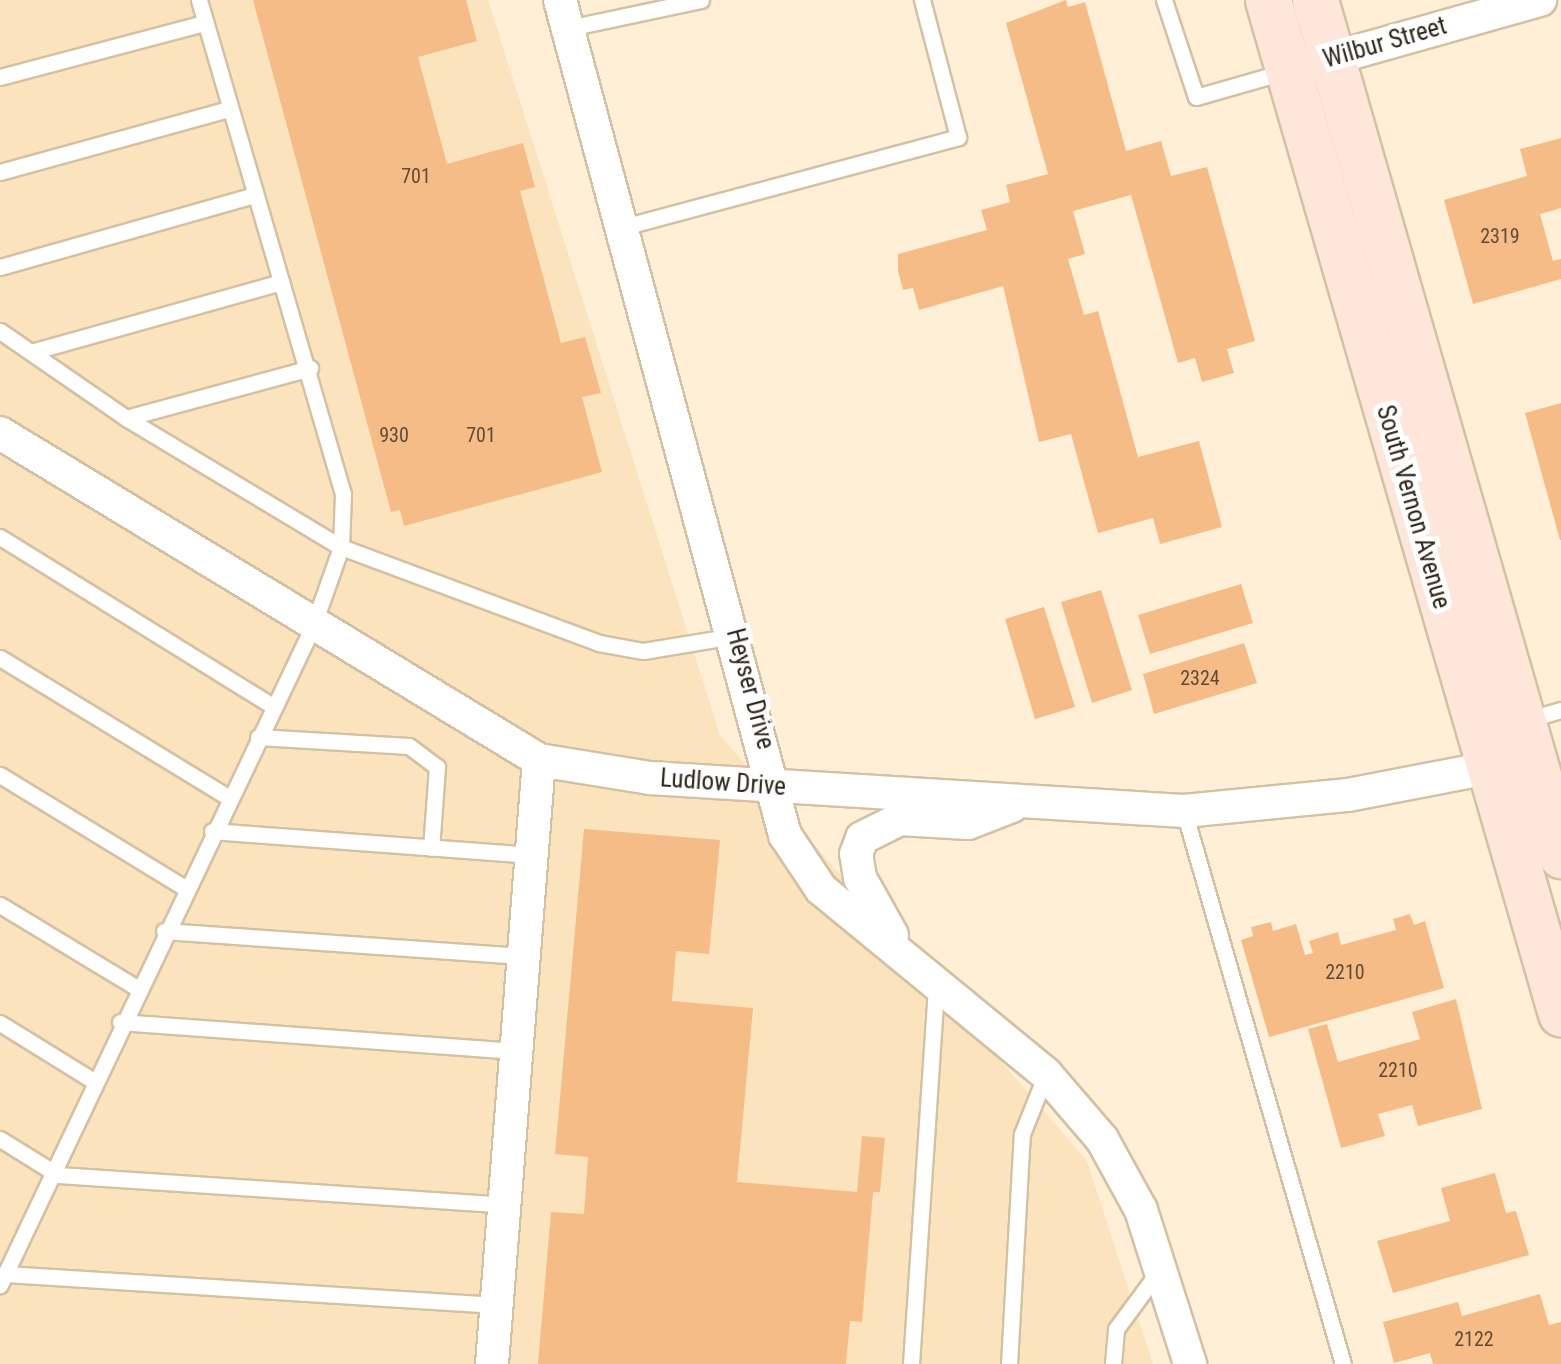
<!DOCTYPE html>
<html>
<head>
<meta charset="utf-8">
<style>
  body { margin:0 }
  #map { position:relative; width:1561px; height:1364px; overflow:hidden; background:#feefd6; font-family:"Roboto Condensed",sans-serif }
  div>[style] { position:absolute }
  .built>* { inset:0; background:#fbe3bd }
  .building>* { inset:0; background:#f6bc87 }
  .roads { filter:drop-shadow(2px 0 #d4c1a3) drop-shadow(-2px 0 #d4c1a3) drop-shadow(0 2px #d4c1a3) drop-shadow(0 -2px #d4c1a3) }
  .service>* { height:15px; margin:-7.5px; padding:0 7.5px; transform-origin:7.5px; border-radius:7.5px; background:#fff }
  .minor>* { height:32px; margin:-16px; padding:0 16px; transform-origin:16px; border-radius:16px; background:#fff }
  .secondary>* { height:45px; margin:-22.5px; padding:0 22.5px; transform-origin:22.5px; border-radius:22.5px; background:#fee6db }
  span { translate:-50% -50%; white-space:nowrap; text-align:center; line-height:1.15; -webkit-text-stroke:10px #fefefe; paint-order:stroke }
  .number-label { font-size:20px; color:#604c36 }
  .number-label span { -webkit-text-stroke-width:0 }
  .street-label { font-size:25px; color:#2e271b }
</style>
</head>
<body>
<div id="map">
  <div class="built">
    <div style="clip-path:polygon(0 0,488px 0,720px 735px,1087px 1161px,1153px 1364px,0 1364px)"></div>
  </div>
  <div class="building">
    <div style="clip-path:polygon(253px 0,466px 0,477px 41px,418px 57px,447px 164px,523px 143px,535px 187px,520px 191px,561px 343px,585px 337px,601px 393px,582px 397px,602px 472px,404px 526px,400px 510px,391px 512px)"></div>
    <div style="clip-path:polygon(1066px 0,1068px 7px,1085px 2px,1126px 151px,1161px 141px,1171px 176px,1207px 167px,1255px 341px,1227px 349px,1234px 373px,1202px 382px,1195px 358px,1178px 363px,1131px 195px,1073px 211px,1085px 254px,1068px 259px,1084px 315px,1098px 311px,1138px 457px,1199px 441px,1222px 527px,1160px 544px,1153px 518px,1098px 533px,1071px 434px,1039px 442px,1003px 286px,919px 310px,913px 288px,903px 290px,898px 271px,898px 254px,987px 230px,981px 210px,1010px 202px,1006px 185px,1048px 174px,1006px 23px)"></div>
    <div style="clip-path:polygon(1561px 138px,1561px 208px,1540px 214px,1553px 261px,1561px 259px,1561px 279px,1473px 304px,1444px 200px,1527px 176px,1520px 149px)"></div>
    <div style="clip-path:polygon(1561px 403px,1561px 540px,1560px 540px,1525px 413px)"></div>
    <div style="clip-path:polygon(1241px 584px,1253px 623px,1150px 654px,1138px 615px)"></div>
    <div style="clip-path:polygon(1101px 590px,1132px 690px,1092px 703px,1061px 602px)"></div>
    <div style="clip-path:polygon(1044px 607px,1075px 707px,1035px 719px,1005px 619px)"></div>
    <div style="clip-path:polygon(1244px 643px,1257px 683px,1154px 714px,1143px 674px)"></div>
    <div style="clip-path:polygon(584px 829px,720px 840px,709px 954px,676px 951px,672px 1001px,753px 1008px,737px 1182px,857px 1192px,862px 1136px,885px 1138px,880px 1192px,873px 1192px,862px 1322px,850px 1321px,846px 1364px,538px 1364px,551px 1212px,584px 1214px,588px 1157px,555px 1154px)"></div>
    <div style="clip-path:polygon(1410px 914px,1414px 925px,1425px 921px,1444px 988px,1269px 1037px,1241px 940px,1253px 936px,1251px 927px,1271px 922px,1273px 931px,1296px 924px,1305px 955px,1313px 953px,1309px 941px,1338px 932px,1341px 945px,1396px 930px,1393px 919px)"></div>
    <div style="clip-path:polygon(1456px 999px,1482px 1109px,1418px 1126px,1412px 1105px,1378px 1114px,1385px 1136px,1341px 1148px,1308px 1029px,1327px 1024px,1338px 1062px,1420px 1039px,1412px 1012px)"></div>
    <div style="clip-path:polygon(1495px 1173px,1506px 1213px,1516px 1211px,1529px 1255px,1393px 1293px,1377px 1241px,1450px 1221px,1441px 1188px)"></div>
    <div style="clip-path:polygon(1540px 1294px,1549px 1325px,1561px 1322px,1561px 1364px,1433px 1364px,1430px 1353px,1394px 1363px,1383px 1322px,1458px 1302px,1462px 1316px)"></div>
  </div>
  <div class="roads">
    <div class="service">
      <div style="left:199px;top:0;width:515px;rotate:73.75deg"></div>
      <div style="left:343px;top:494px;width:53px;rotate:92.2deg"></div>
      <div style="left:341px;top:547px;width:275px;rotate:20.4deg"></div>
      <div style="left:599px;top:643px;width:45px;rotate:10.3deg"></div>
      <div style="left:643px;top:651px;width:93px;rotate:-9.3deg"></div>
      <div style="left:1164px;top:0;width:102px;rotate:71.7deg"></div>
      <div style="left:1196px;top:97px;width:91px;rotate:-15.9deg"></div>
      <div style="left:568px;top:28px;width:136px;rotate:-11.9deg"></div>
      <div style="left:0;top:77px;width:212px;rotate:-14.8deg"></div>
      <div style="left:0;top:172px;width:237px;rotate:-15.4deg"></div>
      <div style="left:623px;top:227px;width:347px;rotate:-15deg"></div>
      <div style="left:958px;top:137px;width:142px;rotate:-104.7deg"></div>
      <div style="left:0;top:267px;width:264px;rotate:-15.8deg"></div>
      <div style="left:0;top:331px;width:153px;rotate:34.6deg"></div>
      <div style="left:126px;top:418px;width:251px;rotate:31deg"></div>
      <div style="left:341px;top:547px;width:84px;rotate:109.5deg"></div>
      <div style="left:313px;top:626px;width:730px;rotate:115.41deg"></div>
      <div style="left:31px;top:352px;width:260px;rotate:-15.6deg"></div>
      <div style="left:126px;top:418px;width:191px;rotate:-15.2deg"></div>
      <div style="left:0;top:537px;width:321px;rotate:31.8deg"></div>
      <div style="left:0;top:658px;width:267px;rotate:31.4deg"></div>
      <div style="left:1526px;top:720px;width:36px;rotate:-16deg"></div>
      <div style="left:258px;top:737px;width:151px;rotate:3.4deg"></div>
      <div style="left:409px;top:746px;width:35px;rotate:37deg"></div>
      <div style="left:437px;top:767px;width:81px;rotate:94.2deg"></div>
      <div style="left:0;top:775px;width:217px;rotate:31.4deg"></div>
      <div style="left:1184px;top:811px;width:575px;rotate:73.96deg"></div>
      <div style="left:212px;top:831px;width:317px;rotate:4.3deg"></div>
      <div style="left:0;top:905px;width:160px;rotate:31.2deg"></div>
      <div style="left:164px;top:931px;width:358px;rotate:4deg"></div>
      <div style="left:120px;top:1022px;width:393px;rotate:4.2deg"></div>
      <div style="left:0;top:1023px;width:108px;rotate:31.8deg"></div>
      <div style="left:0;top:1139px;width:68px;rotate:31.8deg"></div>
      <div style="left:58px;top:1175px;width:447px;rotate:3.8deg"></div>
      <div style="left:5px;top:1274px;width:493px;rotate:3.6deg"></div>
      <div style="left:911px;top:1364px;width:381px;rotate:-86.2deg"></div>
      <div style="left:1009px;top:1364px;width:230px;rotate:-86.8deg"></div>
      <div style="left:1022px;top:1134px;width:65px;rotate:-68.2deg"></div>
      <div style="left:1113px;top:1364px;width:35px;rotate:-85deg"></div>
      <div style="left:1116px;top:1329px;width:71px;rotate:-53.6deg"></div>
    </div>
    <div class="minor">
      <div style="left:560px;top:0;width:865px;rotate:74.92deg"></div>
      <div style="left:785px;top:835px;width:65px;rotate:56.3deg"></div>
      <div style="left:821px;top:889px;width:291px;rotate:39.4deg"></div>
      <div style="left:1046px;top:1074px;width:86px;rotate:49.3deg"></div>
      <div style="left:1102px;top:1139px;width:81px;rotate:61.2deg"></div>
      <div style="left:1141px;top:1210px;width:162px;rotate:72.3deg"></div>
      <div style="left:1312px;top:64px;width:237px;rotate:-15.7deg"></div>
      <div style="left:0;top:433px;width:630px;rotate:31.24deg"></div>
      <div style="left:539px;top:760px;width:112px;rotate:9.2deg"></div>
      <div style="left:650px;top:778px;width:535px;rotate:3.54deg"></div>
      <div style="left:1184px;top:811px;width:165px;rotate:-5.6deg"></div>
      <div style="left:1348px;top:795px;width:164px;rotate:-10.9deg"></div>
      <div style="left:892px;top:935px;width:65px;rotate:-119.3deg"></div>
      <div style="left:860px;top:878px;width:24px;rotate:-99deg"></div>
      <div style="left:856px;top:854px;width:17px;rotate:-69deg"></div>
      <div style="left:862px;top:838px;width:42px;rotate:-26.6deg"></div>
      <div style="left:900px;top:819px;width:68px;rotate:3.4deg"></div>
      <div style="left:968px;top:823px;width:47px;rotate:-21.1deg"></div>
      <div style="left:492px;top:1364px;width:606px;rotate:-85.55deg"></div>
    </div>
    <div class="secondary">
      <div style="left:1268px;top:0;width:1055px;rotate:73.88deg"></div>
      <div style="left:1315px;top:0;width:890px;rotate:73.95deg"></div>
    </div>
  </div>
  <div class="number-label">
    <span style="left:416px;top:176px">701</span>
    <span style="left:1500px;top:236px">2319</span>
    <span style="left:394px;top:435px">930</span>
    <span style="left:481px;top:435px">701</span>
    <span style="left:1200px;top:678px">2324</span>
    <span style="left:1345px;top:972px">2210</span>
    <span style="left:1398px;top:1070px">2210</span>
    <span style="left:1474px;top:1339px">2122</span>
  </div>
  <div class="street-label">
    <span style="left:1385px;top:43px;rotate:-16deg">Wilbur Street</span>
    <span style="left:1413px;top:507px;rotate:74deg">South Vernon Avenue</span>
    <span style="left:750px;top:689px;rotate:75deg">Heyser Drive</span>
    <span style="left:723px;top:783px;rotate:4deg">Ludlow Drive</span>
  </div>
</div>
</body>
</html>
